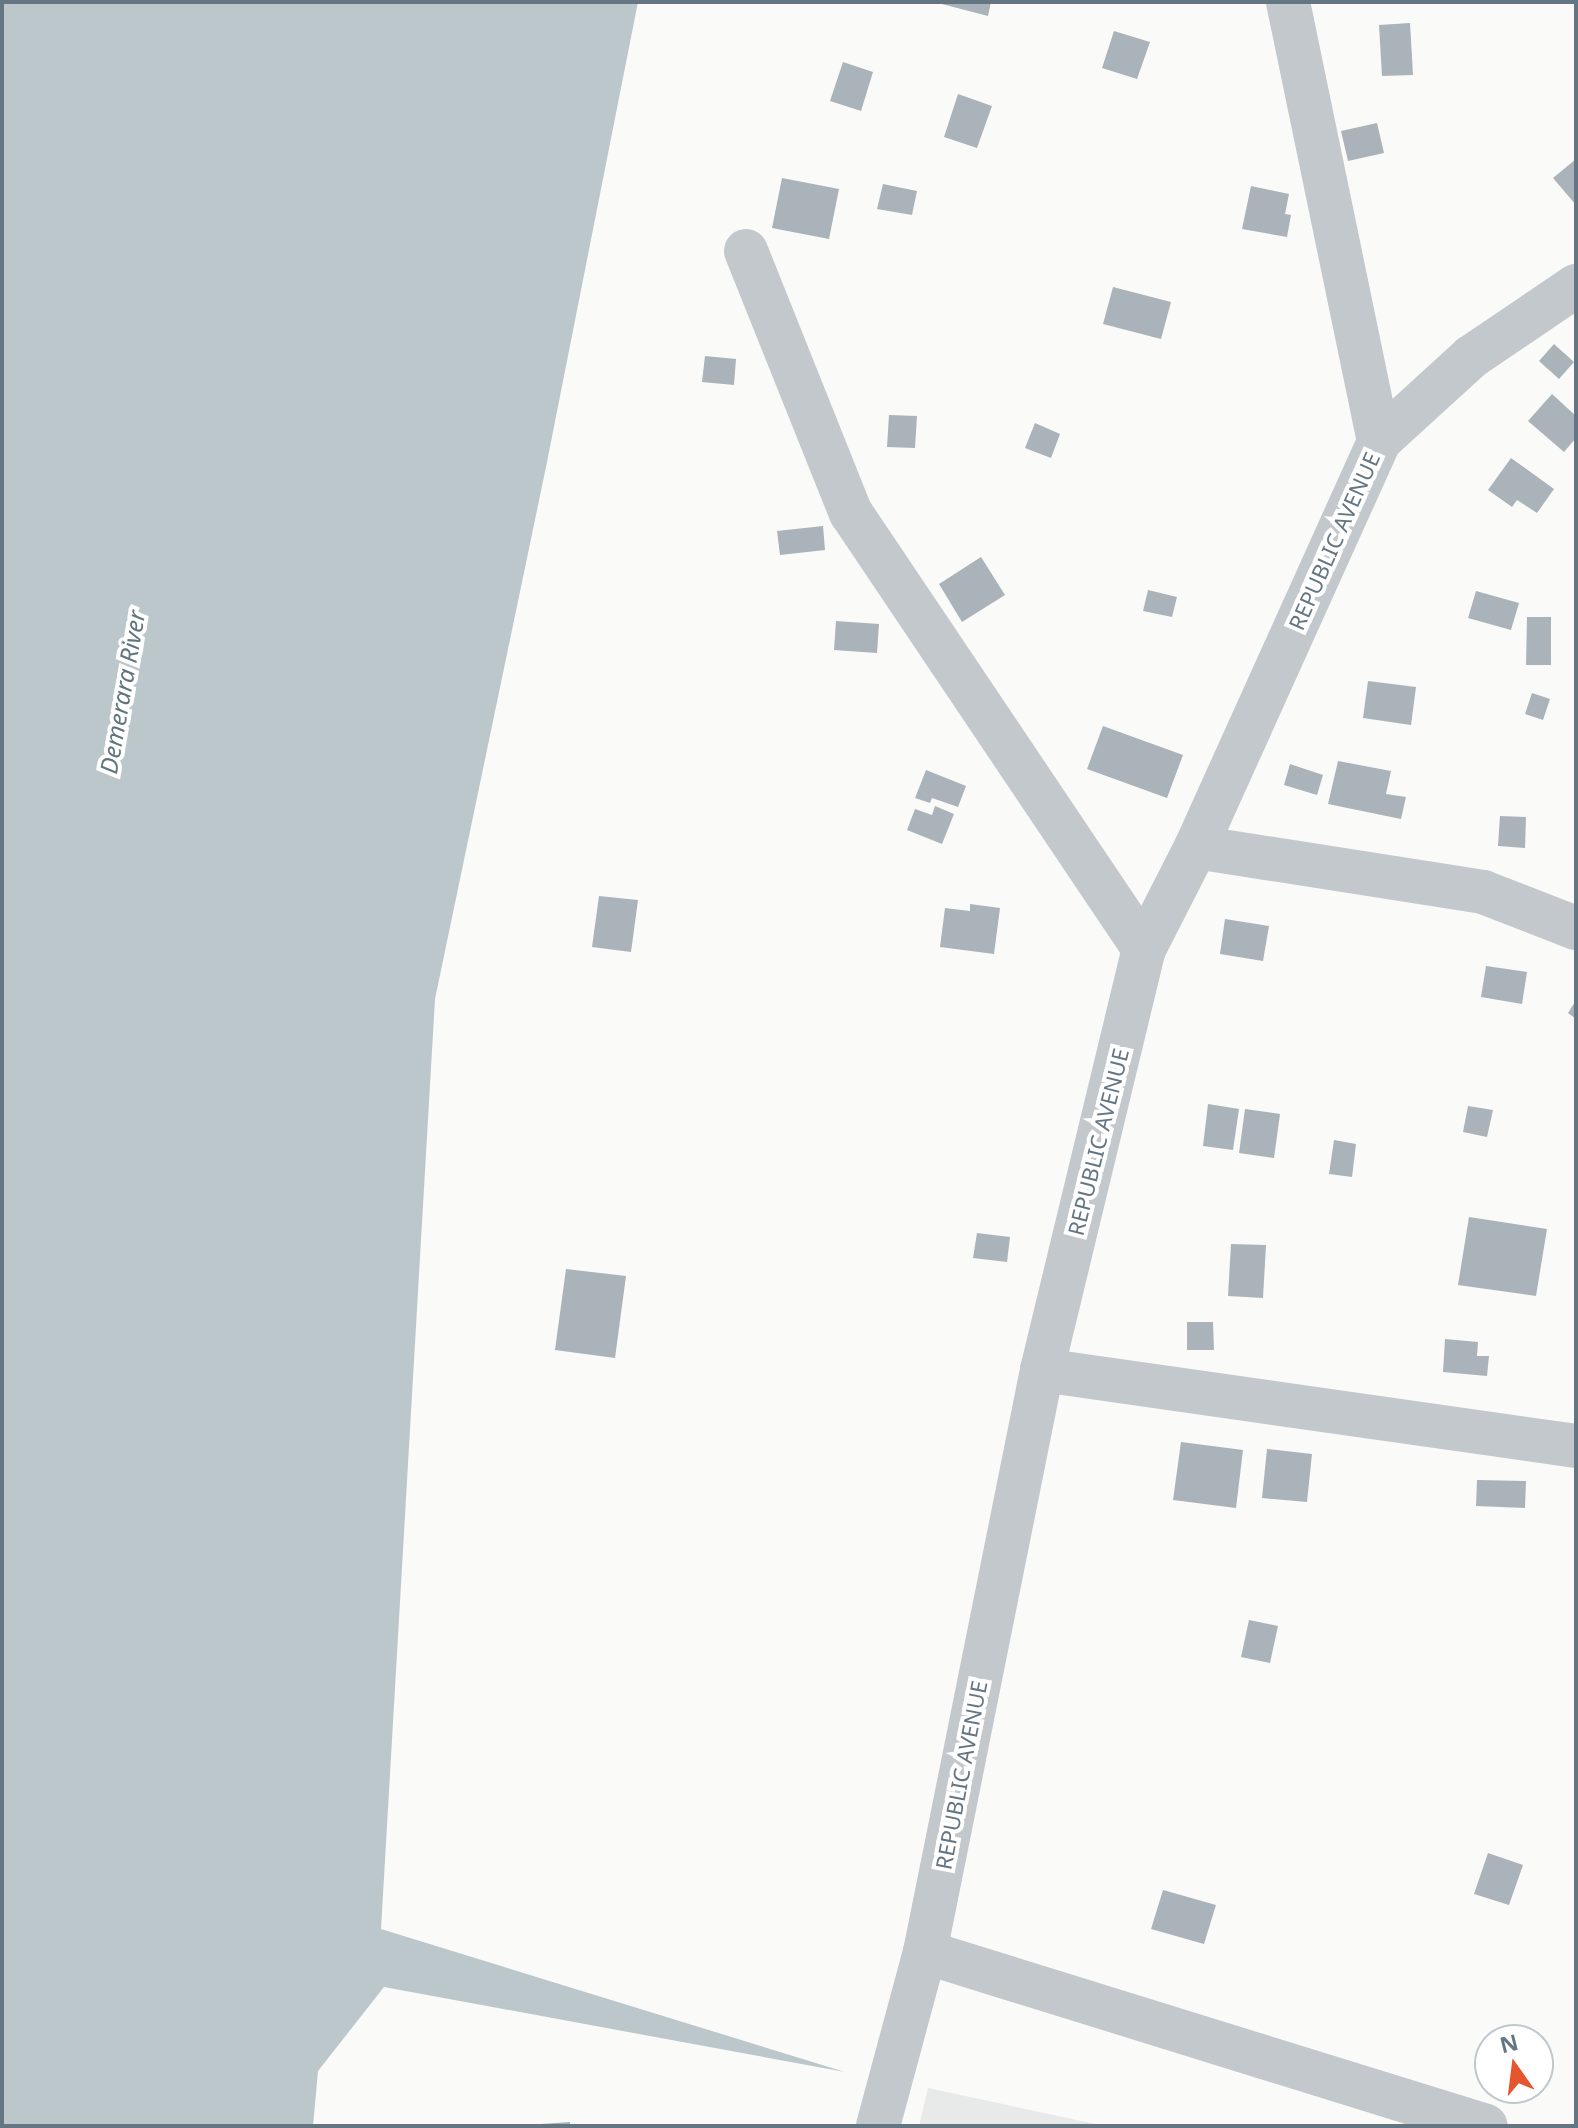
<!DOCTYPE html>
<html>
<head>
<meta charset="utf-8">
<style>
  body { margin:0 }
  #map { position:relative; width:1578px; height:2128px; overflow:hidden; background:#fafaf8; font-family:"Noto Sans",sans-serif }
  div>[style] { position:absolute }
  .built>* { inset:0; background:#e8e9e9 }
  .water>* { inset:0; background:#bbc7cb }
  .building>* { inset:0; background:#aab3b9 }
  .minor>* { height:44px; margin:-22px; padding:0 22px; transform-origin:22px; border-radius:22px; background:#c3c8cc }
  span { translate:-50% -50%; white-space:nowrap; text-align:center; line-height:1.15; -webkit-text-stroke:8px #fff; paint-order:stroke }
  .street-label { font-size:22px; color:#657683 }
  .water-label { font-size:24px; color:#60757c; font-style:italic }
  .frame { position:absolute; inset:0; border:4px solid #657683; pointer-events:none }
  .north { position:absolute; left:1474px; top:2024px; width:80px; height:80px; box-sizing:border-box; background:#fff; border:2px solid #c1c8cd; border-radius:50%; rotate:346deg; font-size:22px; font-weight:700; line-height:32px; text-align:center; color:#657683 }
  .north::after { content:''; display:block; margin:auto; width:28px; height:36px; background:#e4572e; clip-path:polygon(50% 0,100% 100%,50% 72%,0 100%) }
</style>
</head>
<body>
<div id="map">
  <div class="built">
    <div style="clip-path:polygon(928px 2088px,1105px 2126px,919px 2126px)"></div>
  </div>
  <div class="water">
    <div style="clip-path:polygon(2px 2px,638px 2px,546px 467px,435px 999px,381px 1929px,845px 2072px,384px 1987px,318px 2071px,313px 2126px,2px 2126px)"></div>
  </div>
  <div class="building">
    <div style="clip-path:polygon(934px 2px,991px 2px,988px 16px)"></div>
    <div style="clip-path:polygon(1410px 23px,1413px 75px,1382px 76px,1379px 25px)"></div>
    <div style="clip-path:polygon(1114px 31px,1150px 42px,1137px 79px,1102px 68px)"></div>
    <div style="clip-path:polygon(843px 62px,873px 72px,861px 111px,830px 101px)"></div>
    <div style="clip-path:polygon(958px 94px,992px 106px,977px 148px,944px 137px)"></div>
    <div style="clip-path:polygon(1377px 123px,1384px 153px,1348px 161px,1341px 131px)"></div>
    <div style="clip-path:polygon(1576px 159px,1576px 205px,1553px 178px)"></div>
    <div style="clip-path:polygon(782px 178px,839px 189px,829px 239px,772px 228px)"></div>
    <div style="clip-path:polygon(883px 184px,917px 191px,912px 215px,877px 209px)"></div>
    <div style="clip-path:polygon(1251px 186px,1289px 194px,1285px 214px,1291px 215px,1287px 237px,1242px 229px)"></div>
    <div style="clip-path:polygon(1113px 287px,1171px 302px,1161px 339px,1103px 324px)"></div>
    <div style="clip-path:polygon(1554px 344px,1574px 362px,1559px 379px,1539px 361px)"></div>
    <div style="clip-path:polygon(705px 356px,736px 359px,734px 385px,702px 382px)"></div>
    <div style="clip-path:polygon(1552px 394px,1576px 416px,1576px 438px,1564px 452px,1528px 421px)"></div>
    <div style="clip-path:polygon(889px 415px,917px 416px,915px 448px,887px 447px)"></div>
    <div style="clip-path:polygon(1035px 423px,1060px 434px,1051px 458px,1025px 448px)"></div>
    <div style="clip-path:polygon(1511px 458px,1554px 489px,1537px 513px,1517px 500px,1512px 507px,1488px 490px)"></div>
    <div style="clip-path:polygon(823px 526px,825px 550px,780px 555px,777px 531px)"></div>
    <div style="clip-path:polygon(981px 557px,1005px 595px,962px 622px,939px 584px)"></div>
    <div style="clip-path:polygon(1148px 590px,1177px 597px,1172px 617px,1143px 611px)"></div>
    <div style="clip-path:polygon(1476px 591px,1519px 603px,1511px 630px,1468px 618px)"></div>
    <div style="clip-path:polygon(1527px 617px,1551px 617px,1551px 665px,1526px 665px)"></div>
    <div style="clip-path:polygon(836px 621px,879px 624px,877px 653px,834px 650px)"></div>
    <div style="clip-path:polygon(1368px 681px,1416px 687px,1411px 725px,1363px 718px)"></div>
    <div style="clip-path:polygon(1532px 693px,1550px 699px,1543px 720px,1525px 714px)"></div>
    <div style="clip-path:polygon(1103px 726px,1183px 755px,1167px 798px,1087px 769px)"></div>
    <div style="clip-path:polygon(1338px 761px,1391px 771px,1386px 794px,1406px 797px,1401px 819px,1328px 804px)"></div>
    <div style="clip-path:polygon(1290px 764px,1323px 775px,1317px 795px,1284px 785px)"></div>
    <div style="clip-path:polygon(926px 770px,966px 786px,958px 807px,932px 798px,930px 803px,915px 798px)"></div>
    <div style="clip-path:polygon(935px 806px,954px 814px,942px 844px,907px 830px,915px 809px,932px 815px)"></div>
    <div style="clip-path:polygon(1500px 816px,1526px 817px,1525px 848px,1498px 846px)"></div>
    <div style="clip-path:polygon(599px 896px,638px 900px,631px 952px,592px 947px)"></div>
    <div style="clip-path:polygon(970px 904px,1000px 908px,994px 954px,940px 947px,945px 908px,970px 911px)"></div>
    <div style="clip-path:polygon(1225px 919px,1269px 926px,1263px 961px,1220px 954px)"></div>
    <div style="clip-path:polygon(1486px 966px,1527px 972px,1522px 1004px,1481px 997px)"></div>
    <div style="clip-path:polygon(1576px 1000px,1576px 1019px,1568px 1013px)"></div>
    <div style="clip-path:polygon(1208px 1104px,1239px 1109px,1233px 1150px,1203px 1146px)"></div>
    <div style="clip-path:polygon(1468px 1106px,1493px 1110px,1487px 1137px,1463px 1132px)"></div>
    <div style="clip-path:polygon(1245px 1109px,1280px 1114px,1274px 1158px,1239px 1153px)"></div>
    <div style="clip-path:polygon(1334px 1140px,1356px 1144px,1352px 1177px,1329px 1174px)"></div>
    <div style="clip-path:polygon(1469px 1217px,1547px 1229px,1536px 1296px,1458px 1285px)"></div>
    <div style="clip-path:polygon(977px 1233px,1010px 1237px,1007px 1262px,973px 1258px)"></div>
    <div style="clip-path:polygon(1231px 1244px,1266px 1245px,1263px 1298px,1228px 1296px)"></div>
    <div style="clip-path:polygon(566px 1269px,626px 1276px,615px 1358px,555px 1350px)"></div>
    <div style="clip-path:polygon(1187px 1322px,1213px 1322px,1214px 1350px,1187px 1350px)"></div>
    <div style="clip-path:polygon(1445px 1339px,1478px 1342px,1477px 1356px,1489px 1356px,1487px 1376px,1443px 1372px)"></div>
    <div style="clip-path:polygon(1181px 1442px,1243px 1450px,1236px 1508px,1173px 1500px)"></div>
    <div style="clip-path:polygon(1267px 1449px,1312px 1454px,1307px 1502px,1262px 1498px)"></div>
    <div style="clip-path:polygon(1477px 1480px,1526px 1481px,1525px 1508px,1476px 1506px)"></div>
    <div style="clip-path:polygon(1249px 1620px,1278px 1626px,1270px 1663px,1241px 1657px)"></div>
    <div style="clip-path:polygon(1488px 1853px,1523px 1865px,1509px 1905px,1474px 1894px)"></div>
    <div style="clip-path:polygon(1163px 1890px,1216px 1905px,1204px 1944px,1151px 1929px)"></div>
    <div style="clip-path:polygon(570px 2122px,570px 2126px,541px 2126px,541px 2124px)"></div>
  </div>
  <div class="minor">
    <div style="left:1288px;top:2px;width:448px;rotate:78.3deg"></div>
    <div style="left:746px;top:251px;width:282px;rotate:68.2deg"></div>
    <div style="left:851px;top:513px;width:525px;rotate:56.1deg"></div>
    <div style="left:1196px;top:847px;width:291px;rotate:8.9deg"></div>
    <div style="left:1483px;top:892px;width:100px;rotate:21.2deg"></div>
    <div style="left:1042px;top:1370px;width:539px;rotate:8.1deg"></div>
    <div style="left:925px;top:1952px;width:587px;rotate:17.23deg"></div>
    <div style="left:878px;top:2126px;width:180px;rotate:-74.9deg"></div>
    <div style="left:925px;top:1952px;width:594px;rotate:-78.63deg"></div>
    <div style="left:1042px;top:1370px;width:433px;rotate:-76.4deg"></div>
    <div style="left:1144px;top:949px;width:114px;rotate:-63deg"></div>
    <div style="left:1196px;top:847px;width:445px;rotate:-65.7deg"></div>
    <div style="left:1379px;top:441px;width:125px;rotate:-42.4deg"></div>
    <div style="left:1471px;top:357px;width:127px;rotate:-34.1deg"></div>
  </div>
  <div class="street-label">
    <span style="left:1334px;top:541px;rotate:-66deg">REPUBLIC AVENUE</span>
    <span style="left:1098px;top:1142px;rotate:-76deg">REPUBLIC AVENUE</span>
    <span style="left:961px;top:1775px;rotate:-79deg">REPUBLIC AVENUE</span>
  </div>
  <div class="water-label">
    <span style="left:122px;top:692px;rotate:-80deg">Demerara River</span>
  </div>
  <div class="frame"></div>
  <div class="north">N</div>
</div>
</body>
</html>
